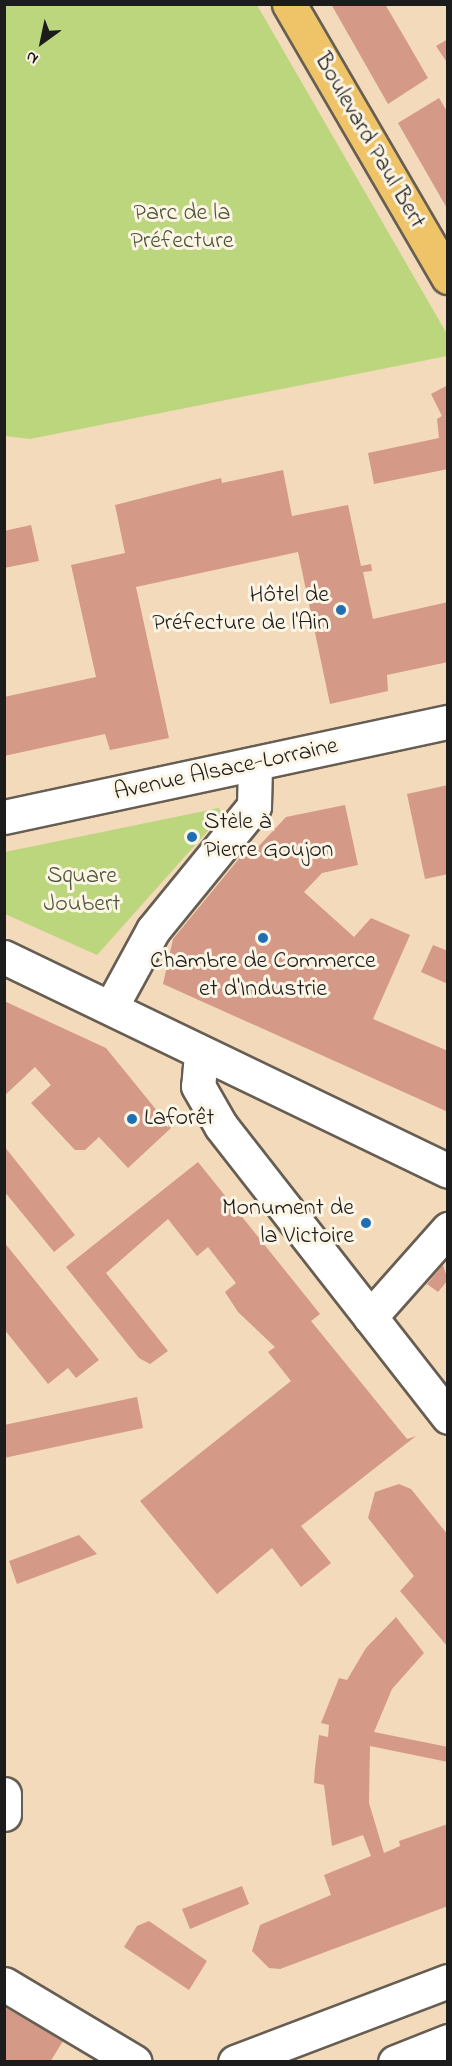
<!DOCTYPE html>
<html>
<head>
<meta charset="utf-8">
<style>
  body { margin:0 }
  #map { position:relative; width:452px; height:2066px; overflow:hidden; background:#f3daba; font-family:"Indie Flower",sans-serif }
  div>[style] { position:absolute }
  .green>* { inset:0; background:#bbd67c }
  .building>* { inset:0; background:#d49987 }
  .roads { filter:drop-shadow(2px 0 #675e53) drop-shadow(-2px 0 #675e53) drop-shadow(0 2px #675e53) drop-shadow(0 -2px #675e53) }
  .street>* { height:33px; margin:-16.5px; padding:0 16.5px; transform-origin:16.5px; border-radius:16.5px; background:#fff }
  .primary>* { height:33px; margin:-16.5px; padding:0 16.5px; transform-origin:16.5px; border-radius:16.5px; background:#efc469 }
  .dots>* { width:16px; height:16px; translate:-50% -50%; box-sizing:border-box; border:3px solid #fcf5e5; border-radius:50% }
  span { translate:-50% -50%; white-space:nowrap; text-align:center; line-height:1.15; -webkit-text-stroke:6px #fcf5e5; paint-order:stroke }
  .street-label { font-size:24px; color:#1c1c1c }
  .park-label { font-size:24px; color:#4c5439 }
  .poi-label { font-size:24px; color:#1c1c1c }
  .right { translate:-100% -50%; text-align:right }
  .left { translate:0 -50%; text-align:left }
  .frame { position:absolute; inset:0; border:6px solid #1c1c1c; pointer-events:none }
  .north { position:absolute; left:12px; top:12px; width:60px; height:60px; -webkit-text-stroke:4px #fcf5e5; paint-order:stroke; rotate:213deg; font-size:16px; font-weight:700; line-height:24px; text-align:center; color:#1c1c1c }
  .north::after { content:''; display:block; margin:auto; width:21px; height:27px; background:#1c1c1c; clip-path:polygon(50% 0,100% 100%,50% 72%,0 100%) }
</style>
</head>
<body>
<div id="map">
  <div class="green">
    <div style="clip-path:polygon(5px 4px,257px 5px,447px 334px,447px 356px,30px 439px,5px 436px)"></div>
    <div style="clip-path:polygon(219px 808px,222px 815px,97px 955px,5px 914px,5px 852px)"></div>
  </div>
  <div class="building">
    <div style="clip-path:polygon(331px 4px,385px 4px,428px 78px,388px 104px)"></div>
    <div style="clip-path:polygon(448px 39px,448px 64px,436px 46px)"></div>
    <div style="clip-path:polygon(439px 98px,448px 113px,448px 210px,398px 123px)"></div>
    <div style="clip-path:polygon(448px 385px,448px 469px,374px 484px,368px 453px,439px 438px,437px 419px,442px 416px,431px 394px)"></div>
    <div style="clip-path:polygon(283px 470px,292px 516px,348px 505px,361px 566px,371px 564px,372px 571px,363px 572px,373px 619px,448px 602px,448px 662px,387px 675px,388px 691px,330px 704px,298px 552px,136px 587px,169px 738px,110px 750px,105px 734px,4px 756px,4px 697px,96px 677px,71px 565px,125px 553px,115px 505px,221px 478px,222px 483px)"></div>
    <div style="clip-path:polygon(31px 525px,39px 561px,4px 568px,4px 531px)"></div>
    <div style="clip-path:polygon(448px 785px,448px 874px,425px 879px,407px 794px)"></div>
    <div style="clip-path:polygon(345px 805px,358px 865px,322px 873px,304px 892px,354px 937px,371px 918px,410px 935px,373px 1019px,448px 1051px,448px 1112px,163px 984px,173px 939px,251px 844px,256px 849px,286px 817px)"></div>
    <div style="clip-path:polygon(433px 945px,448px 951px,448px 984px,421px 972px)"></div>
    <div style="clip-path:polygon(4px 1001px,106px 1048px,171px 1128px,128px 1168px,99px 1137px,85px 1150px,75px 1150px,31px 1103px,51px 1085px,35px 1067px,4px 1096px)"></div>
    <div style="clip-path:polygon(4px 1146px,75px 1235px,54px 1252px,4px 1191px)"></div>
    <div style="clip-path:polygon(198px 1162px,320px 1314px,311px 1321px,407px 1439px,416px 1436px,301px 1526px,331px 1563px,301px 1587px,272px 1548px,217px 1594px,140px 1501px,291px 1381px,268px 1352px,275px 1347px,238px 1312px,225px 1292px,236px 1283px,208px 1247px,197px 1256px,168px 1219px,106px 1273px,168px 1351px,150px 1364px,139px 1358px,66px 1267px)"></div>
    <div style="clip-path:polygon(4px 1242px,99px 1360px,76px 1378px,68px 1368px,48px 1384px,4px 1329px)"></div>
    <div style="clip-path:polygon(443px 1265px,448px 1280px,438px 1292px,427px 1284px)"></div>
    <div style="clip-path:polygon(137px 1397px,143px 1428px,4px 1458px,4px 1425px)"></div>
    <div style="clip-path:polygon(399px 1484px,411px 1489px,448px 1535px,448px 1647px,400px 1591px,414px 1576px,368px 1518px,375px 1492px)"></div>
    <div style="clip-path:polygon(79px 1535px,97px 1554px,17px 1584px,9px 1561px)"></div>
    <div style="clip-path:polygon(396px 1617px,424px 1653px,392px 1689px,374px 1732px,448px 1747px,448px 1762px,370px 1746px,369px 1803px,384px 1853px,400px 1846px,399px 1841px,448px 1824px,448px 1906px,280px 1969px,269px 1968px,252px 1951px,260px 1925px,331px 1895px,324px 1875px,371px 1856px,363px 1835px,332px 1846px,324px 1785px,314px 1783px,315px 1768px,319px 1735px,328px 1737px,329px 1725px,321px 1723px,339px 1678px,347px 1680px,366px 1648px)"></div>
    <div style="clip-path:polygon(242px 1886px,249px 1904px,190px 1929px,182px 1909px)"></div>
    <div style="clip-path:polygon(149px 1921px,207px 1961px,189px 1990px,124px 1947px,137px 1926px)"></div>
    <div style="clip-path:polygon(4px 2007px,63px 2041px,50px 2062px,4px 2062px)"></div>
  </div>
  <div class="roads">
    <div class="street">
      <div style="left:4px;top:817px;width:454px;rotate:-12.1deg"></div>
      <div style="left:4px;top:957px;width:493px;rotate:25.7deg"></div>
      <div style="left:111px;top:1007px;width:88px;rotate:-61.4deg"></div>
      <div style="left:153px;top:930px;width:160px;rotate:-50.8deg"></div>
      <div style="left:254px;top:806px;width:42px;rotate:-88.6deg"></div>
      <div style="left:201px;top:1054px;width:32px;rotate:95deg"></div>
      <div style="left:198px;top:1086px;width:46px;rotate:60.1deg"></div>
      <div style="left:221px;top:1126px;width:369px;rotate:52deg"></div>
      <div style="left:370px;top:1317px;width:118px;rotate:-48.4deg"></div>
      <div style="left:4px;top:1794px;width:20px;rotate:90deg"></div>
      <div style="left:4px;top:1984px;width:152px;rotate:30.8deg"></div>
      <div style="left:235px;top:2062px;width:228px;rotate:-20.8deg"></div>
      <div style="left:395px;top:2062px;width:57px;rotate:-21.6deg"></div>
    </div>
    <div class="primary">
      <div style="left:289px;top:4px;width:316px;rotate:59.8deg"></div>
    </div>
  </div>
  <div class="dots">
    <div style="left:341px;top:610px;background:#1f6fb2"></div>
    <div style="left:192px;top:837px;background:#1f6fb2"></div>
    <div style="left:263px;top:938px;background:#1f6fb2"></div>
    <div style="left:132px;top:1119px;background:#1f6fb2"></div>
    <div style="left:366px;top:1223px;background:#1f6fb2"></div>
  </div>
  <div class="street-label">
    <span style="left:369px;top:141px;rotate:60deg">Boulevard Paul Bert</span>
    <span style="left:226px;top:770px;rotate:-12deg">Avenue Alsace-Lorraine</span>
  </div>
  <div class="park-label">
    <span style="left:182px;top:228px">Parc de la<br>Préfecture</span>
    <span style="left:82px;top:891px">Square<br>Joubert</span>
  </div>
  <div class="poi-label">
    <span class="right" style="left:329px;top:610px">Hôtel de<br>Préfecture de l'Ain</span>
    <span class="left" style="left:204px;top:837px">Stèle à<br>Pierre Goujon</span>
    <span style="left:263px;top:976px">Chambre de Commerce<br>et d'Industrie</span>
    <span class="left" style="left:144px;top:1119px">Laforêt</span>
    <span class="right" style="left:354px;top:1223px">Monument de<br>la Victoire</span>
  </div>
  <div class="frame"></div>
  <div class="north">N</div>
</div>
</body>
</html>
